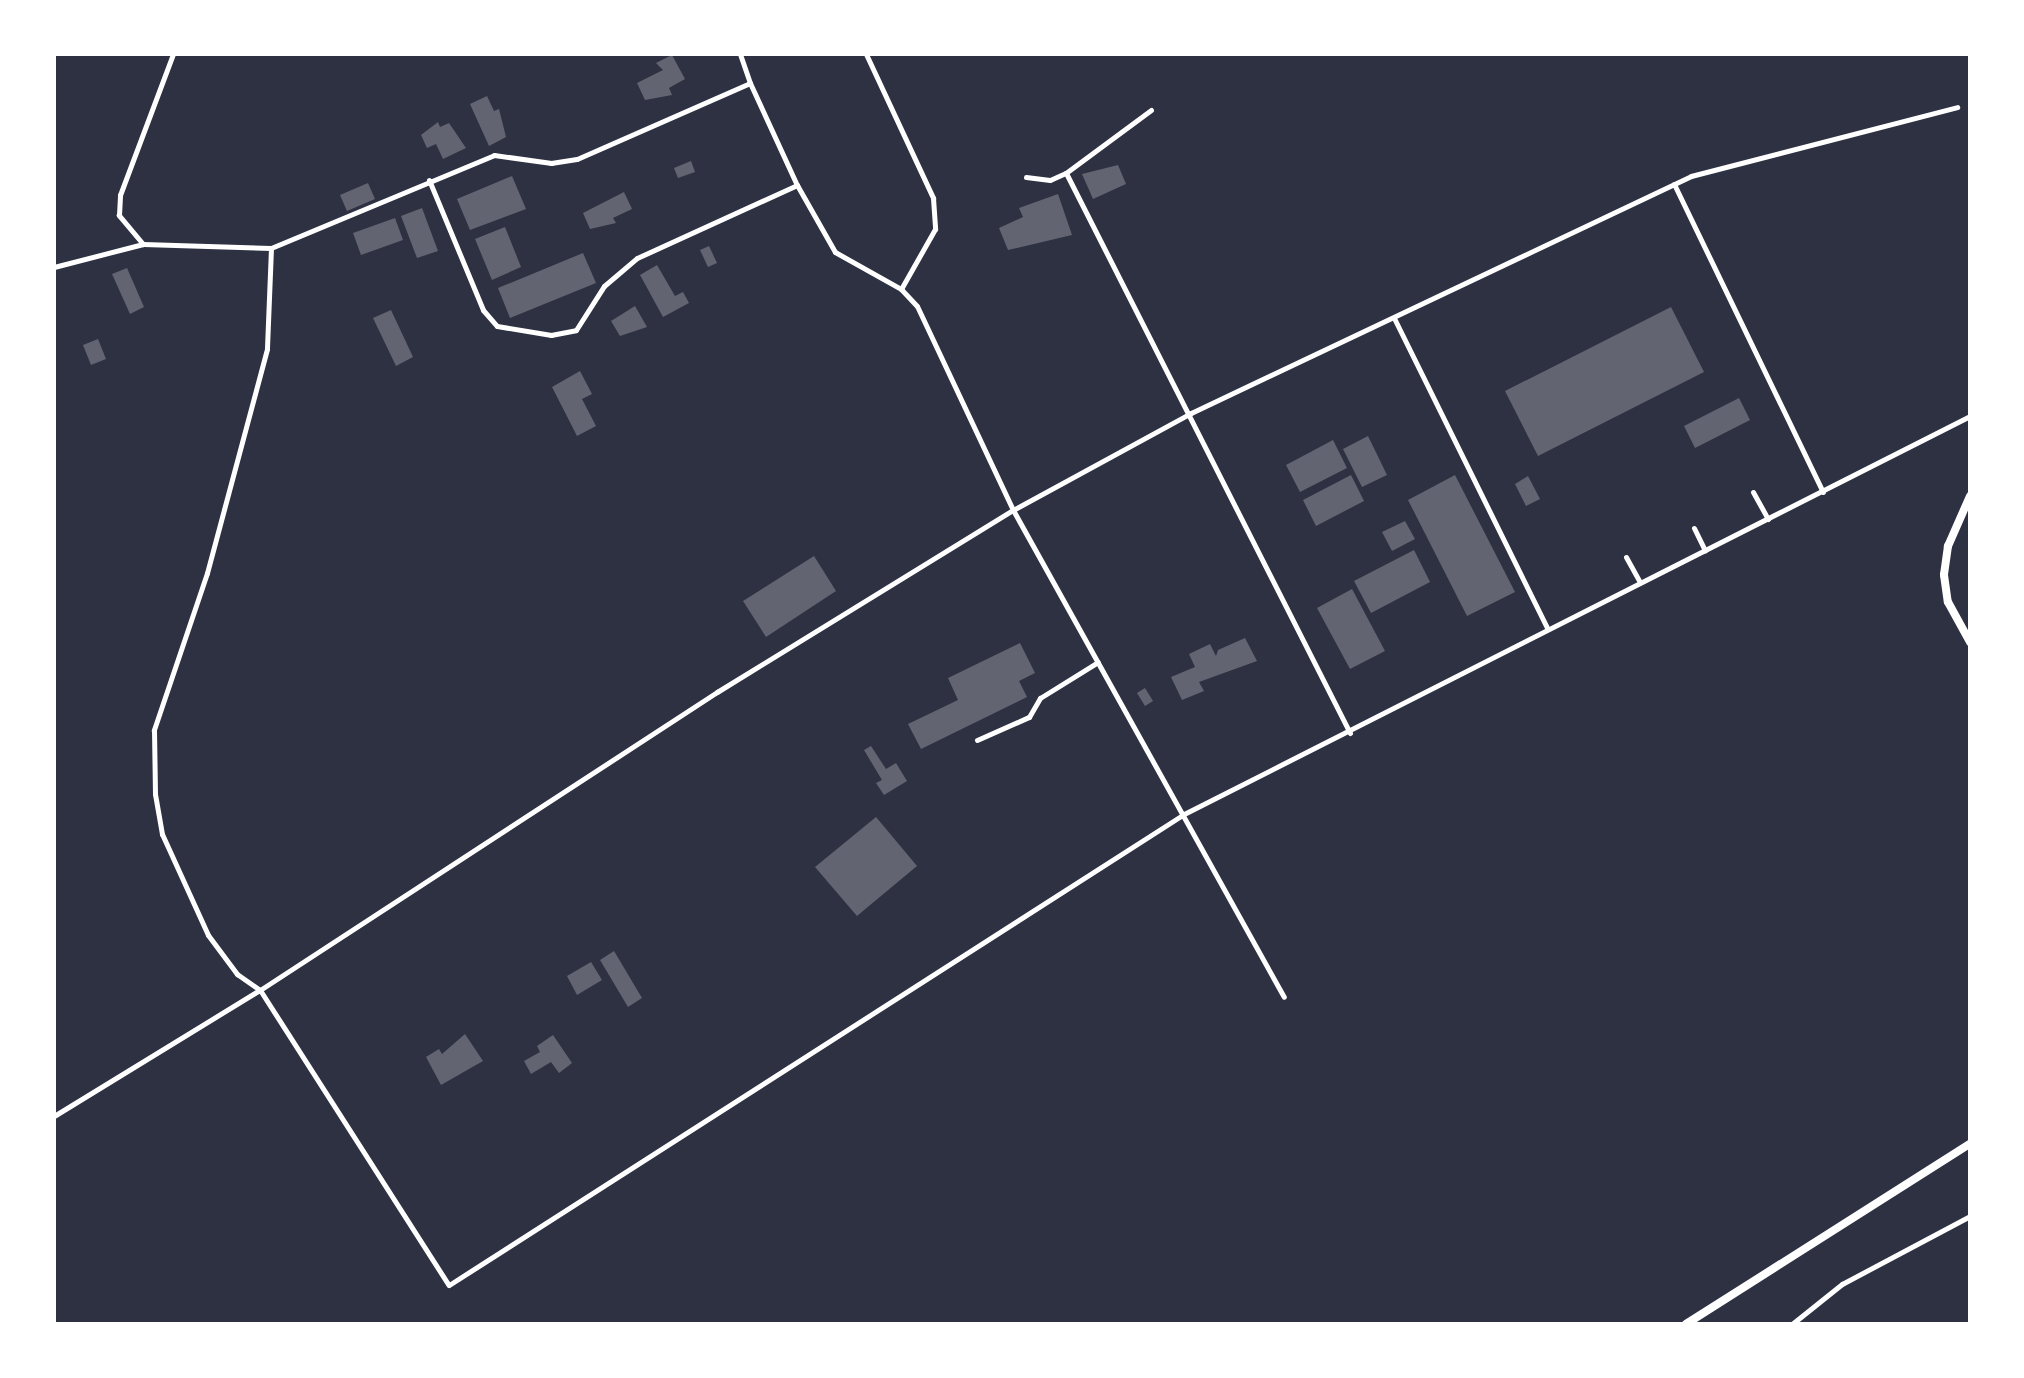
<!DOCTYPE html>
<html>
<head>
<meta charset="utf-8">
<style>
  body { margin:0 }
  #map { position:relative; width:2024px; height:1378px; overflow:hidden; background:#2d3142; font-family:Mulish,sans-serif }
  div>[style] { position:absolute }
  .building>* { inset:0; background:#626471 }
  .service>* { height:5px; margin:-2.5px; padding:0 2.5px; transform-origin:2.5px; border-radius:2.5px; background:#fff }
  .minor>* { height:8px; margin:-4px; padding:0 4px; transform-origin:4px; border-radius:4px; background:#fff }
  span { translate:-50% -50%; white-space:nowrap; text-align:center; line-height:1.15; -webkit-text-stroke:8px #fff; paint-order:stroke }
  .frame { position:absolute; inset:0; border:56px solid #fff; pointer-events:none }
</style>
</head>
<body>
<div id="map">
  <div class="building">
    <div style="clip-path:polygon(672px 55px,685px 79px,669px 88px,672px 95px,645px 100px,637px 83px,663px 70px,656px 63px)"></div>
    <div style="clip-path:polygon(487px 96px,494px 111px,499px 109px,506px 137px,489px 146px,470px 104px)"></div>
    <div style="clip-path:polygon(438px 122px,440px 127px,449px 123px,466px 148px,443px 159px,436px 144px,427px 148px,421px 135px)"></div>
    <div style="clip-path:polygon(691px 161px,695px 172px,678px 178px,674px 168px)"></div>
    <div style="clip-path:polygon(1118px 165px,1126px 184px,1093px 199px,1082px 174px)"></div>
    <div style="clip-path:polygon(512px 176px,526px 209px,470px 230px,457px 199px)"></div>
    <div style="clip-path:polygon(368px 183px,375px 199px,347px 211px,340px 195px)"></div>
    <div style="clip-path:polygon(624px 192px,632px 209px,613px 218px,616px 223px,590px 229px,583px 213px)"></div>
    <div style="clip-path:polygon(1058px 194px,1072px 235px,1008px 250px,999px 228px,1023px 217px,1019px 208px)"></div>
    <div style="clip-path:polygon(422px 208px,438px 251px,417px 258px,401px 216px)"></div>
    <div style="clip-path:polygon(395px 218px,403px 240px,361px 255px,353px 233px)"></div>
    <div style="clip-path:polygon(505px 227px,521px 267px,492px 280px,475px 239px)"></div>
    <div style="clip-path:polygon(709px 246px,717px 263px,708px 267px,700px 250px)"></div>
    <div style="clip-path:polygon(583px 253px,596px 283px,510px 318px,498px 288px)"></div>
    <div style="clip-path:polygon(657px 265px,675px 296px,683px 292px,689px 303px,663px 317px,640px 275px)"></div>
    <div style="clip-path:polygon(127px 268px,144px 307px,130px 314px,112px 274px)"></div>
    <div style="clip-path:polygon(635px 306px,647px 327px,620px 336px,611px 321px)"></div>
    <div style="clip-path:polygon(1671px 307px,1704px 372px,1538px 456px,1505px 391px)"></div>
    <div style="clip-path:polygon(391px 310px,413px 357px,396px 366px,373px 318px)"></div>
    <div style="clip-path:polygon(98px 339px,106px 359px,91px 365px,83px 345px)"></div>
    <div style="clip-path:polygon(580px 371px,592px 394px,582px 399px,596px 426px,577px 436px,552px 387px)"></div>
    <div style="clip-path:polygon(1739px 398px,1750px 420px,1695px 448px,1684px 426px)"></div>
    <div style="clip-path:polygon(1368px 436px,1387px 475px,1362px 487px,1343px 449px)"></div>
    <div style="clip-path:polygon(1333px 440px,1347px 468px,1300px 492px,1286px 465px)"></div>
    <div style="clip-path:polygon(1351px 475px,1364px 501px,1316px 526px,1303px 500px)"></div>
    <div style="clip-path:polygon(1455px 475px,1515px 592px,1467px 616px,1408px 500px)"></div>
    <div style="clip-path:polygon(1528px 476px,1540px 499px,1526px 506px,1515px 484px)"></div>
    <div style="clip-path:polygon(1405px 521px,1415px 539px,1392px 551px,1382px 532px)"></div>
    <div style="clip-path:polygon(1414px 550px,1430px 582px,1371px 613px,1354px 581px)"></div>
    <div style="clip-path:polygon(814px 556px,836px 591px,766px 637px,743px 601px)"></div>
    <div style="clip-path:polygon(1352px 589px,1385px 651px,1350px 669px,1317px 608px)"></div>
    <div style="clip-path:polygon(1245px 638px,1257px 661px,1199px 682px,1204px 691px,1182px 700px,1171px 677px,1195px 667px,1189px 654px,1210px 644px,1216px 656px,1218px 650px)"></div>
    <div style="clip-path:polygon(1020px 643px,1035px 673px,1019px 681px,1027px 697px,921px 749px,908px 724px,958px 700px,948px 678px)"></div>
    <div style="clip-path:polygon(1145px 688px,1153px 701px,1145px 706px,1137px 693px)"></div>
    <div style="clip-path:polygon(871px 746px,886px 769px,896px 763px,907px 781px,884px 795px,876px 783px,882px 780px,864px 750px)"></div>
    <div style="clip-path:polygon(876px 817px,917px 866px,857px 916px,815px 867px)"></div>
    <div style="clip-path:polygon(614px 951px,642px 998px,628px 1007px,600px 960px)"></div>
    <div style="clip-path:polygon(591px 962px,602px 980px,577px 995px,567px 976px)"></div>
    <div style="clip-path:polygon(465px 1034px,483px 1061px,441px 1085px,426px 1057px,439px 1049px,442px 1054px)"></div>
    <div style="clip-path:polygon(553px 1035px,572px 1063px,559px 1073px,551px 1062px,531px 1074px,524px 1061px,540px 1052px,537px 1046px)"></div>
  </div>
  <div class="service">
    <div style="left:866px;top:54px;width:159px;rotate:65deg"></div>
    <div style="left:933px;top:198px;width:31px;rotate:86deg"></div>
    <div style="left:935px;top:229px;width:69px;rotate:119.5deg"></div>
    <div style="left:750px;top:83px;width:112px;rotate:65.3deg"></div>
    <div style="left:797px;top:185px;width:77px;rotate:60.4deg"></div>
    <div style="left:835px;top:252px;width:76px;rotate:29.3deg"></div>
    <div style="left:901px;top:289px;width:23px;rotate:47deg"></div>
    <div style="left:917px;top:306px;width:225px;rotate:64.8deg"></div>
    <div style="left:1013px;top:510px;width:557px;rotate:60.91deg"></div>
    <div style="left:1151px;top:110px;width:106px;rotate:143.5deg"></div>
    <div style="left:1066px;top:173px;width:628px;rotate:63.11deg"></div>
    <div style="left:1026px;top:177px;width:24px;rotate:7deg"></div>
    <div style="left:1050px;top:180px;width:17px;rotate:-24deg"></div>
    <div style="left:429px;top:180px;width:141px;rotate:67.4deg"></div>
    <div style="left:483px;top:310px;width:21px;rotate:49deg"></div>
    <div style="left:497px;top:326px;width:55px;rotate:9.5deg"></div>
    <div style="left:551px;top:335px;width:25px;rotate:-11deg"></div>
    <div style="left:576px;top:330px;width:52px;rotate:-57.5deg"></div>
    <div style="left:604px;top:286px;width:43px;rotate:-40.3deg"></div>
    <div style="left:637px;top:258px;width:176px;rotate:-24.5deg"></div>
    <div style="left:1674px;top:184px;width:342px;rotate:64.2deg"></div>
    <div style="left:143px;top:244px;width:38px;rotate:-130deg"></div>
    <div style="left:119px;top:215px;width:20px;rotate:-87deg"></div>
    <div style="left:120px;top:195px;width:151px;rotate:-69.4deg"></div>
    <div style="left:271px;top:248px;width:101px;rotate:92.3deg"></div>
    <div style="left:267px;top:349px;width:232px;rotate:105deg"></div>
    <div style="left:207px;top:573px;width:166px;rotate:108.7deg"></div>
    <div style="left:154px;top:730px;width:64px;rotate:89.1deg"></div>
    <div style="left:155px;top:794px;width:41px;rotate:80.1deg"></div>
    <div style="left:162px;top:834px;width:111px;rotate:65.5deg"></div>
    <div style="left:208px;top:935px;width:49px;rotate:53.4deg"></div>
    <div style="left:237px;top:974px;width:28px;rotate:35deg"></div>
    <div style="left:260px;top:990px;width:350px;rotate:57.4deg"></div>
    <div style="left:449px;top:1285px;width:873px;rotate:-32.65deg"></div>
    <div style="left:1184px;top:814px;width:881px;rotate:-26.86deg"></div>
    <div style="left:54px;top:267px;width:92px;rotate:-14.5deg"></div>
    <div style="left:143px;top:244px;width:128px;rotate:1.8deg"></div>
    <div style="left:271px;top:248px;width:242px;rotate:-22.6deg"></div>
    <div style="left:494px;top:155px;width:58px;rotate:8deg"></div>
    <div style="left:551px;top:163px;width:26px;rotate:-9deg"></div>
    <div style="left:577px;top:159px;width:189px;rotate:-23.7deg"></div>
    <div style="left:750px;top:83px;width:31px;rotate:-109deg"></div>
    <div style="left:1394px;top:318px;width:345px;rotate:63.7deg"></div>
    <div style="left:1753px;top:492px;width:31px;rotate:61deg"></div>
    <div style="left:1694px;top:528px;width:25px;rotate:64deg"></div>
    <div style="left:1626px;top:557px;width:29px;rotate:61deg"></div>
    <div style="left:977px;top:740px;width:57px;rotate:-23.9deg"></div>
    <div style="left:1029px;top:717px;width:22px;rotate:-60deg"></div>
    <div style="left:1040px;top:698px;width:68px;rotate:-31.8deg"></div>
    <div style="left:54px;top:1116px;width:241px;rotate:-31.5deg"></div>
    <div style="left:260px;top:990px;width:546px;rotate:-33.11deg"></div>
    <div style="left:717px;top:692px;width:347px;rotate:-31.6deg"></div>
    <div style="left:1013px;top:510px;width:203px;rotate:-28.6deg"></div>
    <div style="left:1191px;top:413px;width:553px;rotate:-25.36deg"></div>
    <div style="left:1691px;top:176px;width:275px;rotate:-14.5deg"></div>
    <div style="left:1792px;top:1324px;width:64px;rotate:-38.7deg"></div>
    <div style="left:1842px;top:1284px;width:145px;rotate:-28deg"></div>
  </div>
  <div class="minor">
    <div style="left:1970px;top:496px;width:55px;rotate:113.7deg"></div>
    <div style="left:1948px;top:546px;width:29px;rotate:98deg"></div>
    <div style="left:1944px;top:575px;width:27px;rotate:82deg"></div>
    <div style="left:1948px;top:602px;width:46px;rotate:61.2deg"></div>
    <div style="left:1686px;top:1324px;width:336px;rotate:-32.4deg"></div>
  </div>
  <div class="frame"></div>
</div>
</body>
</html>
